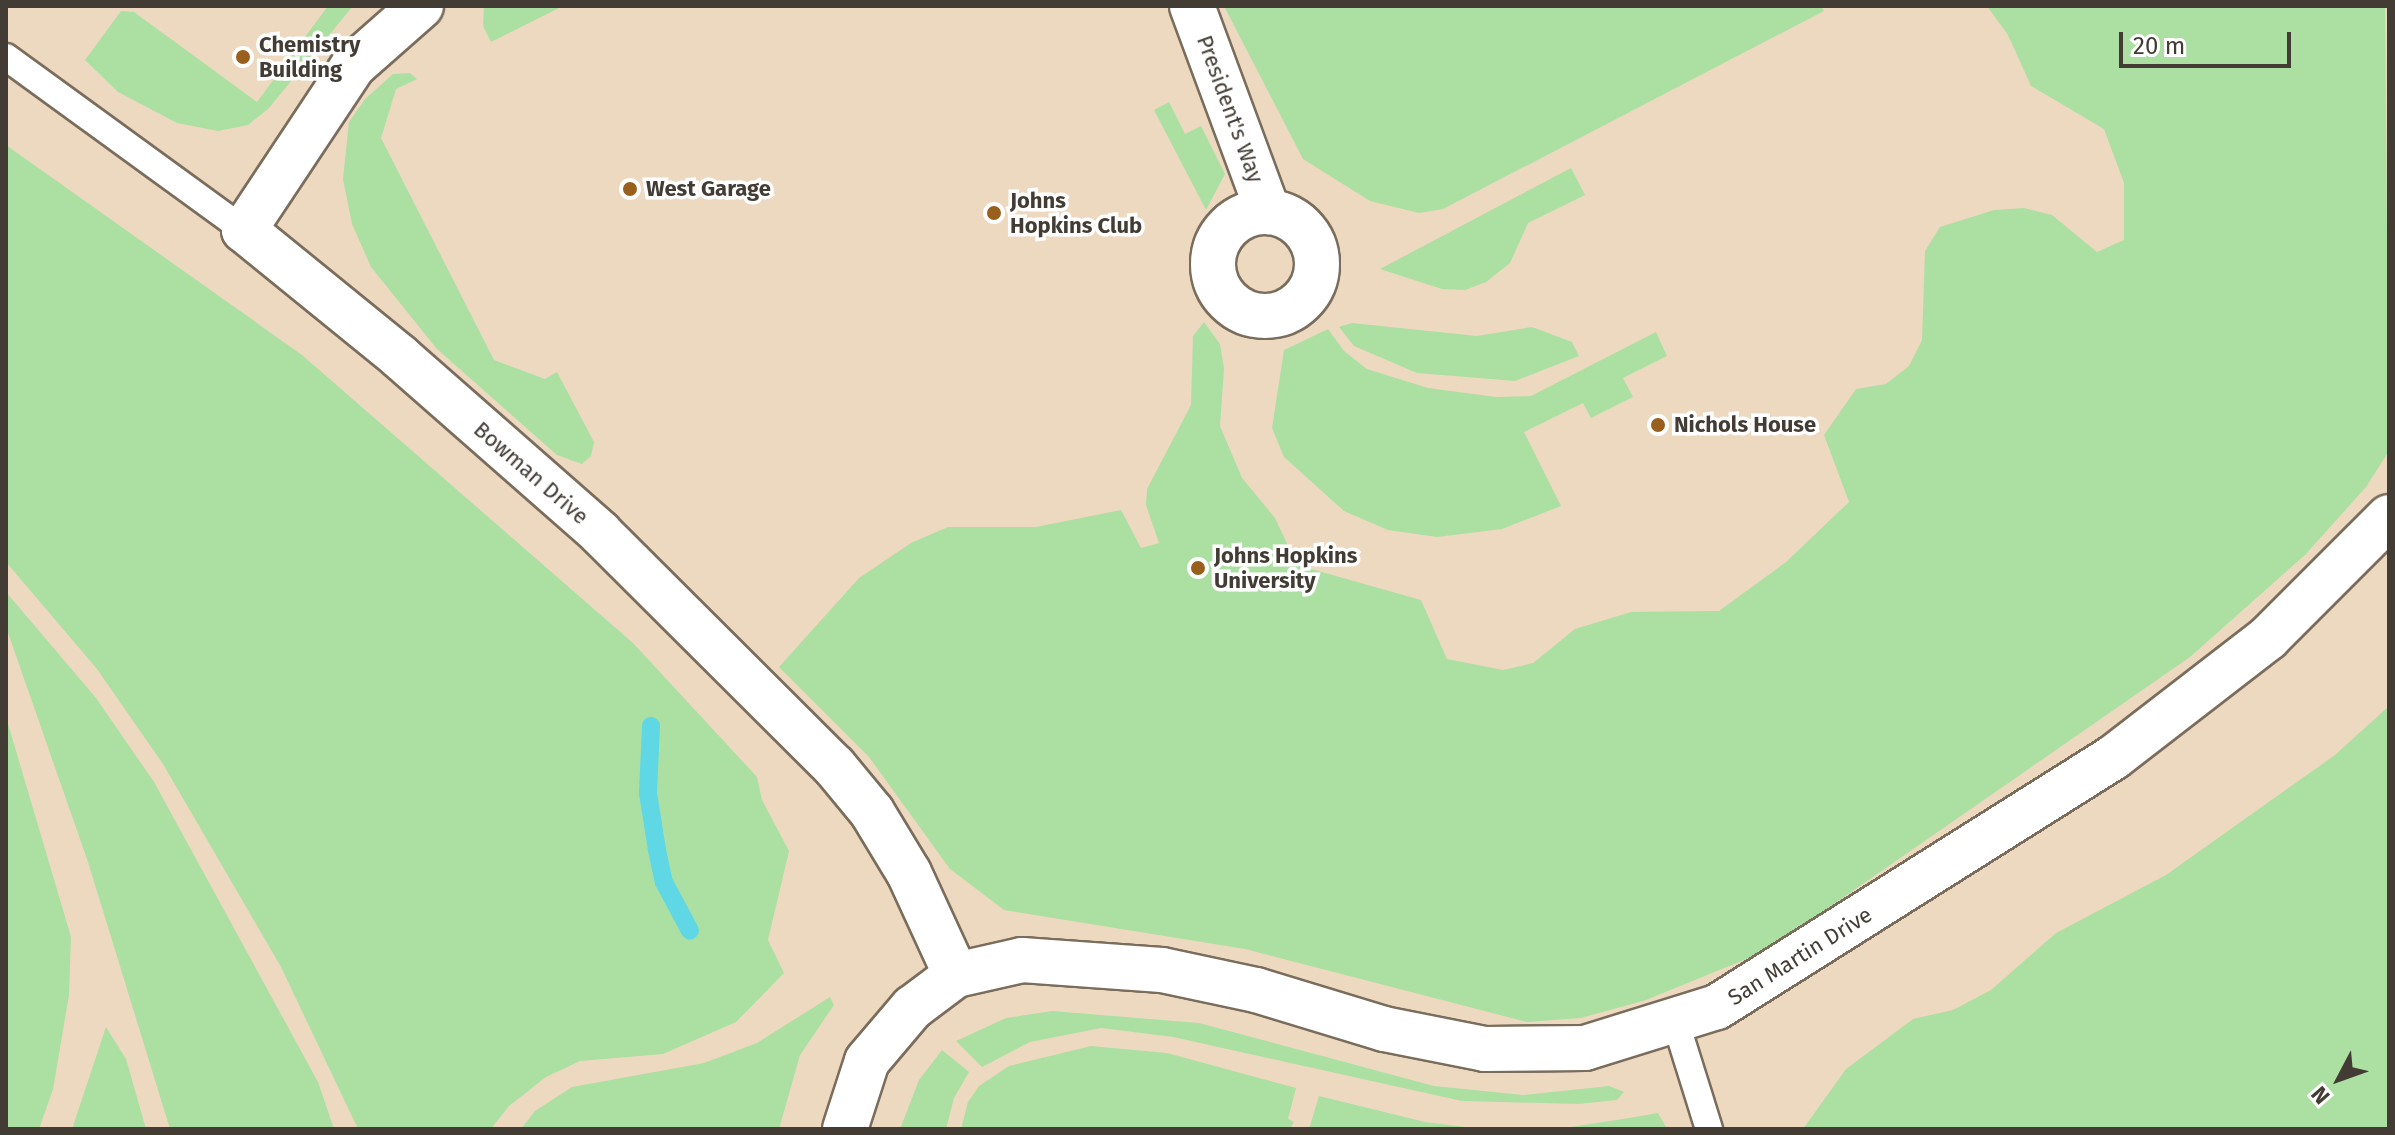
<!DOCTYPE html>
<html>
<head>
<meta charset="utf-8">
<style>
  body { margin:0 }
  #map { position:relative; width:2395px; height:1135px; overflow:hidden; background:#f3e3d1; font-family:"Fira Sans",sans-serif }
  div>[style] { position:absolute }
  .built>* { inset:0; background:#edd8c0 }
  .green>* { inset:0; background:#ace0a2 }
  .stream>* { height:18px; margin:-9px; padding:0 9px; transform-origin:9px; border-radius:9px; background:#5fd7e5 }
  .roads { filter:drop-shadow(2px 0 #7a6d5c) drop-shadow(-2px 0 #7a6d5c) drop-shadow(0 2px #7a6d5c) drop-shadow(0 -2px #7a6d5c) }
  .service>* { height:26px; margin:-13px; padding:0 13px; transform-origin:13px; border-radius:13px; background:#fff }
  .minor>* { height:44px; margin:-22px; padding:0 22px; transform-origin:22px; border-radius:22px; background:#fff }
  .minor>.ring { margin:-22px; padding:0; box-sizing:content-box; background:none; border:44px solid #fff; border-radius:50% }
  .dots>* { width:22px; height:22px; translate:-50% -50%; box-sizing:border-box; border:4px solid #fff; border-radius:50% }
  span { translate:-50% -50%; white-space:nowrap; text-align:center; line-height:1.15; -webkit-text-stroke:7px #fff; paint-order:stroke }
  .poi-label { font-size:22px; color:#423c35; font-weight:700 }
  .left { translate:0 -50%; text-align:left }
  .street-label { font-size:22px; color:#423c35 }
  .frame { position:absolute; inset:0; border:8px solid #423c35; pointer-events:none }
  .north { position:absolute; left:2299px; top:1039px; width:80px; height:80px; -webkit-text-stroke:6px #fff; paint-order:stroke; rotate:229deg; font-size:22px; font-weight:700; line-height:32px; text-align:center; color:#423c35 }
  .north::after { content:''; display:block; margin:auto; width:28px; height:36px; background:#423c35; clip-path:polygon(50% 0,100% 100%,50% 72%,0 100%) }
  .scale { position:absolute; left:2119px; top:32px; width:172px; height:36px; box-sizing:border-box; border:4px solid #423c35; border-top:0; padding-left:10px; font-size:24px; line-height:28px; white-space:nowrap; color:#423c35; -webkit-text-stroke:6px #fff; paint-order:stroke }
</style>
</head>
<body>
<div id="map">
  <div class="built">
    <div style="clip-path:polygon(6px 6px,2389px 6px,2389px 1129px,6px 1129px)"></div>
  </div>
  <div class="green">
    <div style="clip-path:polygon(328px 6px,353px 6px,269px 108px,248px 125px,218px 131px,177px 123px,118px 92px,85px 60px,121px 11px,134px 12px,257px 102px)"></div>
    <div style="clip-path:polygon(484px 6px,563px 6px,491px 42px,483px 26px)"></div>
    <div style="clip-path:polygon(1224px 6px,1821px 6px,1824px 11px,1443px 209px,1419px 213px,1370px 201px,1303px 159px)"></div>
    <div style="clip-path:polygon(1987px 6px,2385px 6px,2389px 451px,2366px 487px,2305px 555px,2190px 657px,1766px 951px,1646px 1000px,1581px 1018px,1527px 1022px,1245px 949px,1004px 910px,950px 869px,869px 757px,779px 667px,859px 578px,911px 543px,948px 527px,1036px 527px,1121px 510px,1141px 548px,1159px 543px,1146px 505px,1147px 489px,1191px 405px,1193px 336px,1204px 322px,1220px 344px,1224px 369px,1220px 426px,1242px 478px,1275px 518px,1297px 565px,1421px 600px,1447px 659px,1503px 670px,1533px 663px,1575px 629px,1631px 612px,1719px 611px,1786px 562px,1849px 502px,1824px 435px,1856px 389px,1886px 384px,1909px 366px,1922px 340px,1925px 251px,1940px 227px,1994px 210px,2024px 208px,2052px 215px,2097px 252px,2124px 240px,2124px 183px,2104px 129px,2031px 86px,2008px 35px)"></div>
    <div style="clip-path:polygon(410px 73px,417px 79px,396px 89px,381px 138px,494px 360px,545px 379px,557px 372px,594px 442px,591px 456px,582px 464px,557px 455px,437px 349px,371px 267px,352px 224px,343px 179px,349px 122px,365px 99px,393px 74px)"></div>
    <div style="clip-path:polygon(1169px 102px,1185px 134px,1201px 126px,1225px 174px,1206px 210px,1154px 110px)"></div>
    <div style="clip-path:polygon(6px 145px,302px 355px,633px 643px,757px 777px,762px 800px,789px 851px,768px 940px,784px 973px,736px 1022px,663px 1054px,580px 1061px,546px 1077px,509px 1106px,491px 1129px,358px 1129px,281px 967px,163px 764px,97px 669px,6px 562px)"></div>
    <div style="clip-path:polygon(1571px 168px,1585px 195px,1528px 223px,1510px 263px,1486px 282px,1465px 290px,1442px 289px,1380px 269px)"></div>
    <div style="clip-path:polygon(1352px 323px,1477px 336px,1532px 327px,1572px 342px,1579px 356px,1515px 381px,1417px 373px,1354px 346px,1339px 327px)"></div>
    <div style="clip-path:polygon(1328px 329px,1344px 351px,1367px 369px,1428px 388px,1496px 397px,1531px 396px,1656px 332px,1667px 356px,1623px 378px,1633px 397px,1591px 418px,1583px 403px,1524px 432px,1561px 506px,1502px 529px,1437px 537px,1388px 530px,1344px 511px,1284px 457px,1272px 428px,1284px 350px)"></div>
    <div style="clip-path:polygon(6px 592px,96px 698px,154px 782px,318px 1082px,334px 1129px,170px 1129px,88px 862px,6px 627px)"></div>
    <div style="clip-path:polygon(2389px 706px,2389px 1129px,1803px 1129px,1846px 1069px,1913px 1019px,1953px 1010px,1991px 990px,2056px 933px,2166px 875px,2335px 755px)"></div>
    <div style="clip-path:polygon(6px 717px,71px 937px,69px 995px,53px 1089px,39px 1129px,6px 1129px)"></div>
    <div style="clip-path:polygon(830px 997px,834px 1005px,800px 1055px,779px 1129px,521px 1129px,535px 1111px,572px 1087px,704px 1063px,757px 1043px)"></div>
    <div style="clip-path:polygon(1052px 1011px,1199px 1023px,1434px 1086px,1523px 1095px,1609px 1086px,1624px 1092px,1617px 1100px,1578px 1104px,1462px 1101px,1173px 1037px,1101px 1028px,1030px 1042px,982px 1067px,956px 1041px,1006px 1018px)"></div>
    <div style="clip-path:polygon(106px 1027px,126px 1059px,146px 1129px,72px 1129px)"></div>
    <div style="clip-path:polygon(1091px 1046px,1167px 1053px,1296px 1088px,1288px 1119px,1294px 1122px,1290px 1129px,961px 1129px,968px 1102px,979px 1086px,1009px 1066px)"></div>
    <div style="clip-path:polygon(942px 1050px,969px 1072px,954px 1098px,946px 1129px,900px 1129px,919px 1080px)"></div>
    <div style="clip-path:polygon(1319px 1096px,1425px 1122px,1481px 1129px,1309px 1129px)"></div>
    <div style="clip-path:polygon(1658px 1113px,1667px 1129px,1558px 1129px,1629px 1118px)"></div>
  </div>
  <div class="stream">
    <div style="left:651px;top:726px;width:67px;rotate:92.6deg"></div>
    <div style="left:648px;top:793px;width:58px;rotate:81deg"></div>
    <div style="left:657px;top:850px;width:33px;rotate:78deg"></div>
    <div style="left:664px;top:882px;width:55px;rotate:62deg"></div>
  </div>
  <div class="roads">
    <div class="service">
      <div style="left:6px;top:57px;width:294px;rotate:36deg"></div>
      <div style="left:1676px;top:1023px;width:111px;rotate:72.7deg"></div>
    </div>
    <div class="minor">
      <div style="left:421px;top:6px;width:91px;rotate:138.6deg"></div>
      <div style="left:353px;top:66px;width:197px;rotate:123.6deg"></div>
      <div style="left:244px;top:230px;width:201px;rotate:39.1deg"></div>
      <div style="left:400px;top:357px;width:266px;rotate:41.3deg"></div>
      <div style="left:600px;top:533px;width:330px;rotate:44.9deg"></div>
      <div style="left:834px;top:766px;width:60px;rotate:50.4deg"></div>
      <div style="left:872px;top:812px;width:71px;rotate:58.8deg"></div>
      <div style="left:909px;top:873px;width:112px;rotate:65.3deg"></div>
      <div style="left:1192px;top:6px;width:220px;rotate:69.7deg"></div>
      <div class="ring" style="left:1213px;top:212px;width:60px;height:60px"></div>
      <div style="left:845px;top:1129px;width:71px;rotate:-72.1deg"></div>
      <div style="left:867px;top:1061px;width:70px;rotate:-49.7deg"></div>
      <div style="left:912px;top:1008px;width:55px;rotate:-36.9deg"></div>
      <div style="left:956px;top:975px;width:68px;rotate:-12.8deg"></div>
      <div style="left:1022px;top:960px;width:140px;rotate:4.1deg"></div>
      <div style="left:1162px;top:970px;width:96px;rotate:12deg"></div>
      <div style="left:1256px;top:990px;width:134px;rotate:16.9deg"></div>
      <div style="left:1384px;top:1029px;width:103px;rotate:11.2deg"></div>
      <div style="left:1485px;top:1049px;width:100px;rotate:-0.6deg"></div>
      <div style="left:1585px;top:1048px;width:138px;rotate:-17.3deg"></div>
      <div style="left:1717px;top:1007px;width:469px;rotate:-32.2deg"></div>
      <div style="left:2114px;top:757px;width:195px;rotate:-37.7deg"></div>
      <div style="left:2268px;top:638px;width:171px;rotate:-45deg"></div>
    </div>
  </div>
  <div class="dots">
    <div style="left:243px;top:57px;background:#995f1d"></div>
    <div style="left:630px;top:189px;background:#995f1d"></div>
    <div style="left:994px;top:213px;background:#995f1d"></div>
    <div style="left:1658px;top:425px;background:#995f1d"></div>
    <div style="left:1198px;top:568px;background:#995f1d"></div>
  </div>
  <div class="poi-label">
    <span class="left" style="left:259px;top:57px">Chemistry<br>Building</span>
    <span class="left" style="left:646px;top:189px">West Garage</span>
    <span class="left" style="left:1010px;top:213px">Johns<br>Hopkins Club</span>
    <span class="left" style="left:1674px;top:425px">Nichols House</span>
    <span class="left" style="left:1214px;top:568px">Johns Hopkins<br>University</span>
  </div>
  <div class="street-label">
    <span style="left:1230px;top:109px;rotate:70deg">President's Way</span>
    <span style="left:531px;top:473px;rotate:41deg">Bowman Drive</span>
    <span style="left:1800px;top:956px;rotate:-32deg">San Martin Drive</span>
  </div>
  <div class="frame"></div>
  <div class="north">N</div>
  <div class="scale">20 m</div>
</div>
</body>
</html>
